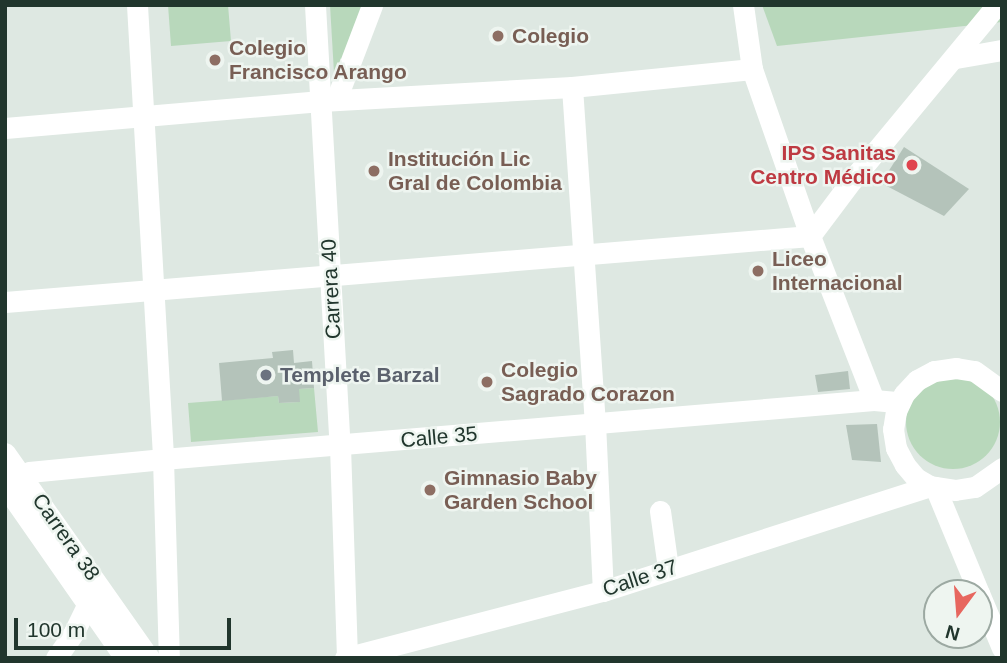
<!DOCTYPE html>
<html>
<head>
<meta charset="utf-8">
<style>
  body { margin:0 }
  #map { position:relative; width:1007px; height:663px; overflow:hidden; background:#dee8e2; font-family:Arial,sans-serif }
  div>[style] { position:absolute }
  .green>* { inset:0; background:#b8d8bb }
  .round { border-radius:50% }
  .building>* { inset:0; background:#b4c3ba }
  .minor>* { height:21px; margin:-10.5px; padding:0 10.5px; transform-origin:10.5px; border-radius:10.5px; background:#fff }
  .dots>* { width:19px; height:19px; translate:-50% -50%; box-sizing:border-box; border:4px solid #eef5f0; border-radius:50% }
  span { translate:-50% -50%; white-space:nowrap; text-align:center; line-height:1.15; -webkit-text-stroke:5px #eef5f0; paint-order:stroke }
  .education-label { font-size:21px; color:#785e54; font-weight:700 }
  .left { translate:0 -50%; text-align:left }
  .health-label { font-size:21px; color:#be3a42; font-weight:700 }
  .right { translate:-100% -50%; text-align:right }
  .street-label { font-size:21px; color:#21362d }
  .worship-label { font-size:21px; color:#5b616d; font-weight:700 }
  .frame { position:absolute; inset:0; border:7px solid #21362d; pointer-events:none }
  .north { position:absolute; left:923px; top:579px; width:70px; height:70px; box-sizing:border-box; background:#eef5f0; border:2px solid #9ca9a2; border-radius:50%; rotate:196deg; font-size:19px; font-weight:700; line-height:28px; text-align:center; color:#21362d }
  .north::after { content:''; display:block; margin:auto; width:24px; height:32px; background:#e7665e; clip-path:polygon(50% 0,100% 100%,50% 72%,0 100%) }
  .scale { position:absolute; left:14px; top:618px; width:217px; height:32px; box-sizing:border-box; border:4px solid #21362d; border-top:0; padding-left:9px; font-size:21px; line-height:24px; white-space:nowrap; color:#21362d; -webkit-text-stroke:5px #eef5f0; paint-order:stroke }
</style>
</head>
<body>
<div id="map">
  <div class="green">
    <div style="clip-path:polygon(168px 5px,228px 5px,231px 41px,171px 46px)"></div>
    <div style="clip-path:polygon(330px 5px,366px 5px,335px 90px)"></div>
    <div style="clip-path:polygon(762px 5px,1002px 5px,1002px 22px,777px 46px)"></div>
    <div class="round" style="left:906px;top:375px;width:94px;height:94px"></div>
    <div style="clip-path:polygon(314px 388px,318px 432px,191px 442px,188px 403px,278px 396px,279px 403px,299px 402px,299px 389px)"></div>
  </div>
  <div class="building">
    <div style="clip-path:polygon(904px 147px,969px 189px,944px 216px,881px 183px)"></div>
    <div style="clip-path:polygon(293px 350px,294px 363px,312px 361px,314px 388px,299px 389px,300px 402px,279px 403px,278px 396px,222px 401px,219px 363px,273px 358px,272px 352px)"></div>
    <div style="clip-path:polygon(848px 371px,850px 389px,818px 392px,815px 375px)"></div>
    <div style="clip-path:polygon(877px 424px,881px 462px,852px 460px,846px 425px)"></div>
  </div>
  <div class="minor">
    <div style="left:137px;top:5px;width:455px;rotate:86.7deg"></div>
    <div style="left:163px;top:459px;width:199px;rotate:88.3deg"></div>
    <div style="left:315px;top:5px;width:442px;rotate:86.8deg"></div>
    <div style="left:340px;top:446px;width:212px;rotate:88.1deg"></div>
    <div style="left:743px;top:5px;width:65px;rotate:82deg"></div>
    <div style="left:752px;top:69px;width:177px;rotate:70.8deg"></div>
    <div style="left:810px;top:236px;width:176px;rotate:68.7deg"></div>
    <div style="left:956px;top:58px;width:47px;rotate:-9.9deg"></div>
    <div style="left:572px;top:87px;width:337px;rotate:86.1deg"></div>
    <div style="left:595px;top:423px;width:168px;rotate:87.3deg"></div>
    <div style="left:336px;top:100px;width:102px;rotate:-69.2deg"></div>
    <div style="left:5px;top:128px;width:317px;rotate:-4.9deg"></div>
    <div style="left:321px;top:101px;width:251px;rotate:-3.2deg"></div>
    <div style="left:572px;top:87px;width:181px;rotate:-5.7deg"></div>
    <div style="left:5px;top:302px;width:808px;rotate:-4.69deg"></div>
    <div style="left:810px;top:236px;width:70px;rotate:-53.1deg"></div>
    <div style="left:852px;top:180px;width:227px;rotate:-50.4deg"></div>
    <div style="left:1002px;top:391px;width:34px;rotate:-144deg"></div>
    <div style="left:974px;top:371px;width:18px;rotate:-171deg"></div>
    <div style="left:956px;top:368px;width:22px;rotate:172deg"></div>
    <div style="left:934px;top:371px;width:19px;rotate:152deg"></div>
    <div style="left:917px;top:380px;width:19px;rotate:133deg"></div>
    <div style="left:904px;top:394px;width:19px;rotate:115deg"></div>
    <div style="left:896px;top:411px;width:18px;rotate:99deg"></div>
    <div style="left:893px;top:429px;width:19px;rotate:81deg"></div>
    <div style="left:896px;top:448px;width:19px;rotate:62deg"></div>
    <div style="left:905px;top:465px;width:17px;rotate:50deg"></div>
    <div style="left:916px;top:478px;width:16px;rotate:30deg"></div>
    <div style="left:930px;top:486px;width:25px;rotate:9deg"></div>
    <div style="left:955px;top:490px;width:20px;rotate:-9deg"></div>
    <div style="left:975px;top:487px;width:33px;rotate:-35deg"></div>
    <div style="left:5px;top:453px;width:251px;rotate:54.9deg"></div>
    <div style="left:5px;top:480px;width:25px;rotate:-18deg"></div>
    <div style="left:29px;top:472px;width:135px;rotate:-5.5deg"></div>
    <div style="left:163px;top:459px;width:713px;rotate:-4.74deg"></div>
    <div style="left:874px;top:400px;width:25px;rotate:5deg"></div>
    <div style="left:5px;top:486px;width:210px;rotate:55.1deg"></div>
    <div style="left:935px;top:487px;width:115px;rotate:67.5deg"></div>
    <div style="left:660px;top:511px;width:58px;rotate:82deg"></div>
    <div style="left:979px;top:593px;width:60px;rotate:67.3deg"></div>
    <div style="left:56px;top:658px;width:32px;rotate:-55deg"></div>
    <div style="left:74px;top:632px;width:30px;rotate:-64deg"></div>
    <div style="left:345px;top:658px;width:267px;rotate:-14.6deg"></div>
    <div style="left:603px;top:591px;width:343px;rotate:-17.8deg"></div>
  </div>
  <div class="dots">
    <div style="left:498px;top:36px;background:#8d6e63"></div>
    <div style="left:215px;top:60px;background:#8d6e63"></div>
    <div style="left:912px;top:165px;background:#e0444e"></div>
    <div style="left:374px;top:171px;background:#8d6e63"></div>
    <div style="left:758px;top:271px;background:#8d6e63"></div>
    <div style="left:266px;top:375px;background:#6b7280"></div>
    <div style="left:487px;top:382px;background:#8d6e63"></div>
    <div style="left:430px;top:490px;background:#8d6e63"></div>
  </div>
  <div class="education-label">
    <span class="left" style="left:512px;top:36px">Colegio</span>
    <span class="left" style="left:229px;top:60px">Colegio<br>Francisco Arango</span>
    <span class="left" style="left:388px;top:171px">Institución Lic<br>Gral de Colombia</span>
    <span class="left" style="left:772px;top:271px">Liceo<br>Internacional</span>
    <span class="left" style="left:501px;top:382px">Colegio<br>Sagrado Corazon</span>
    <span class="left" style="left:444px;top:490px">Gimnasio Baby<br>Garden School</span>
  </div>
  <div class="health-label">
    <span class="right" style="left:896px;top:165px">IPS Sanitas<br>Centro Médico</span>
  </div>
  <div class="street-label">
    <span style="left:331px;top:289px;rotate:-93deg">Carrera 40</span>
    <span style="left:439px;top:437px;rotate:-5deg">Calle 35</span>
    <span style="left:66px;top:537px;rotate:55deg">Carrera 38</span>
    <span style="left:640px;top:578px;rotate:-18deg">Calle 37</span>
  </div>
  <div class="worship-label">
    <span class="left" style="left:280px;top:375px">Templete Barzal</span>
  </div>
  <div class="frame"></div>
  <div class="north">N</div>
  <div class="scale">100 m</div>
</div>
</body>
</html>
